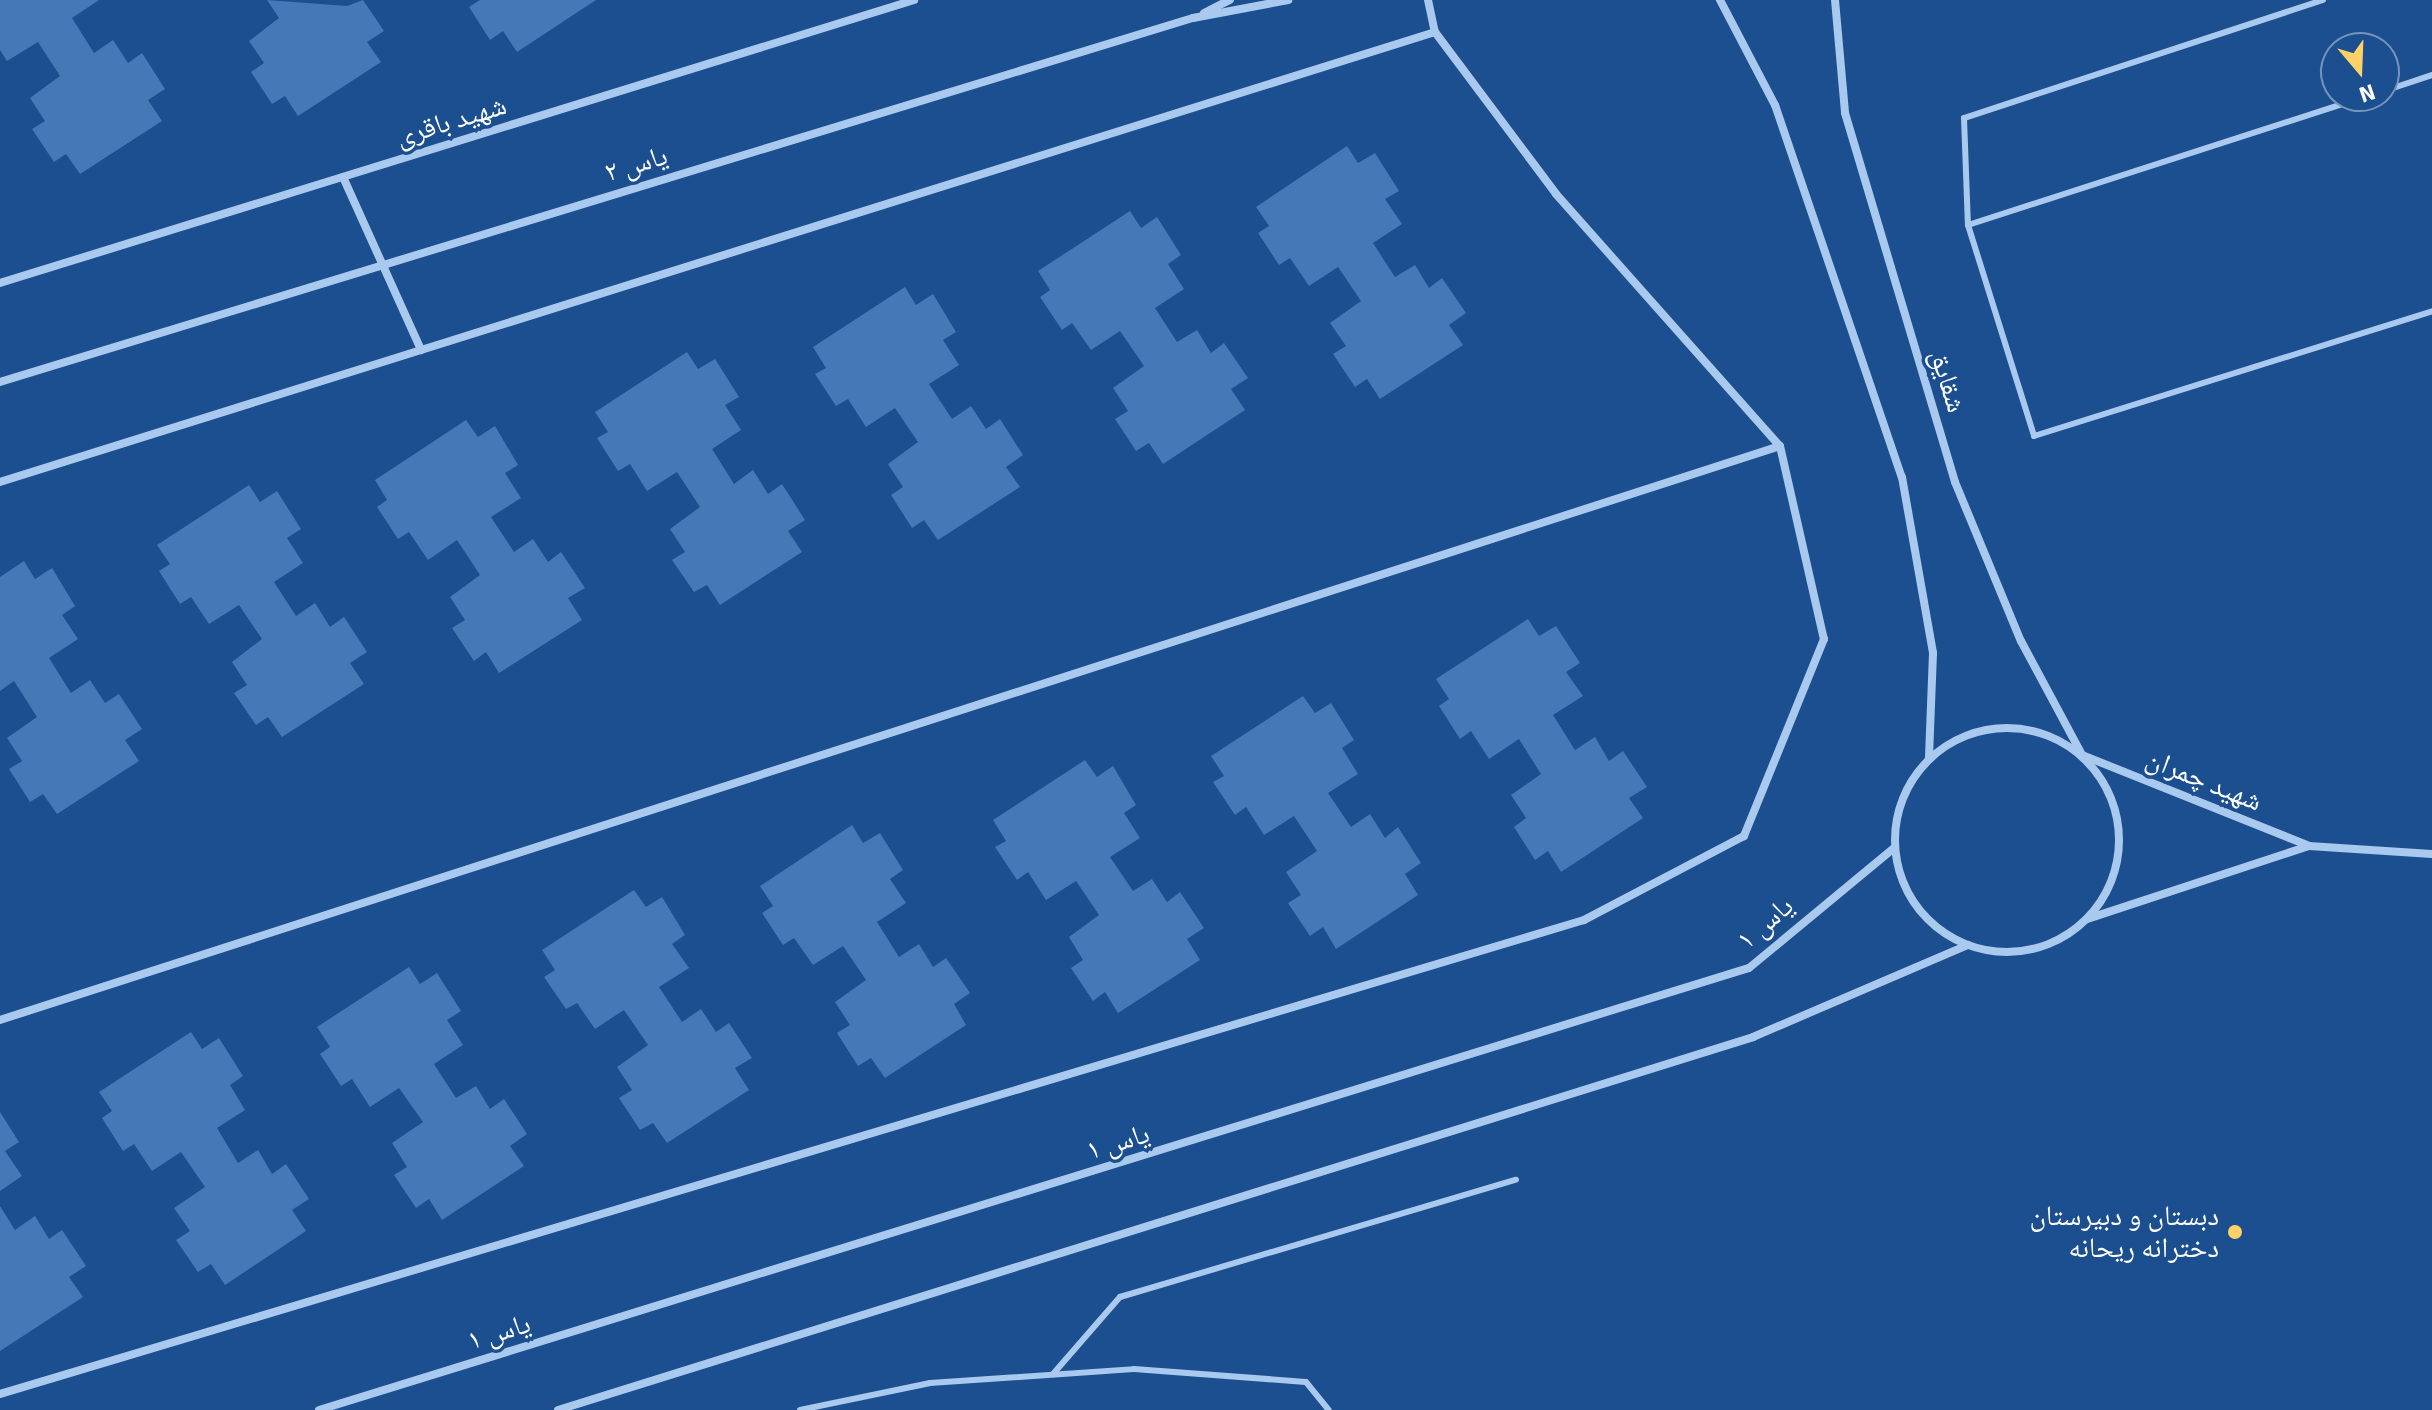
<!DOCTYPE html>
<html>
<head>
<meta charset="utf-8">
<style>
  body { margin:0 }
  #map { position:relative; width:2432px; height:1410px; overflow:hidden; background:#1b4f8f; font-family:Signika,"Noto Naskh Arabic",sans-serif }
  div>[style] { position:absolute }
  .building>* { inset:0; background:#4478b7 }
  .service>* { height:6px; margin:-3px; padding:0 3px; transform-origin:3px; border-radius:3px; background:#a9c9ee }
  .minor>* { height:8px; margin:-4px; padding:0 4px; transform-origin:4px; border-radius:4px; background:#a9c9ee }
  .minor>.ring { margin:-4px; padding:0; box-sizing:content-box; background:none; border:8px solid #a9c9ee; border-radius:50% }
  .dots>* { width:22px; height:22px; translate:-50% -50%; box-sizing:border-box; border:4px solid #1b4f8f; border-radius:50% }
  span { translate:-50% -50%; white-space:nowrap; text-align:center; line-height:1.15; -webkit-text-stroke:7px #1b4f8f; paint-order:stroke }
  .street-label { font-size:28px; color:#fff }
  .poi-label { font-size:28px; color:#fff }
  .right { translate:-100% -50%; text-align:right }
  .north { position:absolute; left:2320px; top:32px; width:80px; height:80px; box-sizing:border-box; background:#1b4f8f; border:2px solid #7695bc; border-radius:50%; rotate:161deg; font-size:22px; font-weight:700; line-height:32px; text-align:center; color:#fff }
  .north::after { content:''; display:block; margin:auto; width:28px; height:36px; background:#ffd166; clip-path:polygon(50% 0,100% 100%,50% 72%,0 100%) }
</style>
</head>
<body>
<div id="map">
  <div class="building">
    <div style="clip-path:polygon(0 0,99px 0,72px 18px,94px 53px,113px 40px,128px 63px,142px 53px,165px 89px,148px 100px,162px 121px,80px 174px,66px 154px,54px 162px,32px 129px,45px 121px,30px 98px,60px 76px,38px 42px,7px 61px,0 50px)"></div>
    <div style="clip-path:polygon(267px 0,347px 6px,363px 0,384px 31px,367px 42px,381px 62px,298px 116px,285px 96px,272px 104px,251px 72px,264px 63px,249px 41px,279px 18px)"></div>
    <div style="clip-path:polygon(480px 0,596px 0,517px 52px,503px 31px,490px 40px,469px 7px)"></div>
    <div style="clip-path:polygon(1347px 146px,1358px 163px,1375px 153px,1399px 191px,1385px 199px,1402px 224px,1373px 243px,1395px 277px,1415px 265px,1429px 288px,1442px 278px,1466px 313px,1449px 325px,1463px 345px,1380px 399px,1367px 379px,1355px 387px,1333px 354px,1346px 346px,1330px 323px,1361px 301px,1338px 267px,1309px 286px,1290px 258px,1279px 265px,1258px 233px,1269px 226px,1256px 207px)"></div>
    <div style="clip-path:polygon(1130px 211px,1141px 228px,1157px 217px,1181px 255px,1168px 264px,1184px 289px,1155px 308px,1177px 342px,1197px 330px,1211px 353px,1224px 343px,1248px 378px,1231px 389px,1245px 410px,1163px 464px,1149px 443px,1136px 451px,1115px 419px,1128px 411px,1113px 388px,1144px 366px,1120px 331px,1091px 350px,1072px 323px,1062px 330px,1040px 297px,1050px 290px,1038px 271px)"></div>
    <div style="clip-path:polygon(905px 287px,916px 305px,933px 294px,956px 332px,943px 340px,959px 365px,929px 384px,952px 419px,971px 406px,986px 429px,1000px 419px,1023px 455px,1006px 467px,1020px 487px,938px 540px,924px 520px,912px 528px,891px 495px,903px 487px,888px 464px,918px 442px,895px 408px,866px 427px,848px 399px,836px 406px,815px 374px,826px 368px,813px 347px)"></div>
    <div style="clip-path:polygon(687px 352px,698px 369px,715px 359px,739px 397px,725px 405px,741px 430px,712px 449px,734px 484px,753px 470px,768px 494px,782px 484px,805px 520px,788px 531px,802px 552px,720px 605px,707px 585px,694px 592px,672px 560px,685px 552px,670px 529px,700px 507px,677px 472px,647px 491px,630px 464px,618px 471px,597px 438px,608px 432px,595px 412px)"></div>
    <div style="clip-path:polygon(466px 420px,478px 437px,495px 426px,518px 465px,505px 473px,521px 498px,491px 517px,514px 552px,533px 539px,548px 562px,561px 552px,585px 588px,568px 598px,582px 620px,499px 673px,486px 652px,474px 661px,452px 628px,465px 620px,450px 597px,480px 575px,457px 540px,428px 560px,409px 532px,398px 539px,377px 507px,387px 500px,375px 480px)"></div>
    <div style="clip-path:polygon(249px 485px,260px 502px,277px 491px,301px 529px,287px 538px,303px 563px,274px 582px,296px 616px,315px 603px,330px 627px,344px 617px,367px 652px,350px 663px,364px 684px,282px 737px,268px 717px,256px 725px,234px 693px,247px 685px,232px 662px,262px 639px,239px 605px,209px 624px,191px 597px,180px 604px,159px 571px,170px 564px,157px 545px)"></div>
    <div style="clip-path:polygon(24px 561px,35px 579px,52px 568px,75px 606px,62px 615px,78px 639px,49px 658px,71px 693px,90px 680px,105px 703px,119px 694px,142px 729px,125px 740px,139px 761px,57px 814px,43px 794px,30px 802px,9px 769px,22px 761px,7px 738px,37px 717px,14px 681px,0 691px,0 577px)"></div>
    <div style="clip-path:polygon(1528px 619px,1539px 636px,1556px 626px,1580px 663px,1566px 672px,1583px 696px,1553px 715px,1575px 750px,1595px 737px,1609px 761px,1623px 751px,1647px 787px,1629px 798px,1643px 818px,1561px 872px,1548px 851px,1535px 860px,1514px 827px,1526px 818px,1511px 795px,1541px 774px,1519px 739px,1489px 759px,1471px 731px,1460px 739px,1439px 706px,1449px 699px,1436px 679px)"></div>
    <div style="clip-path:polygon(1303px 696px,1315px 713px,1331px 703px,1354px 740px,1342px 748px,1358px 774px,1328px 793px,1351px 827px,1370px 814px,1385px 838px,1398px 827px,1421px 863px,1405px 874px,1418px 895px,1336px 949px,1323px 927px,1310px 936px,1288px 903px,1301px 895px,1286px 872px,1317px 851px,1294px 816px,1264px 835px,1246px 807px,1235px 815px,1213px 782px,1224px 776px,1211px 756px)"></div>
    <div style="clip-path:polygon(1085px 760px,1097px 777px,1113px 766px,1136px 805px,1124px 813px,1140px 838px,1110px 857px,1133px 891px,1152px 879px,1167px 902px,1180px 892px,1204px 928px,1187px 939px,1200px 960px,1118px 1013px,1105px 992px,1093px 1001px,1071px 968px,1083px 960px,1069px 937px,1099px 915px,1076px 881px,1046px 900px,1028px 872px,1017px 880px,995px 847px,1006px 841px,993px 820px)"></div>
    <div style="clip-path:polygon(852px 825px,863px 843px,880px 833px,903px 870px,890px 879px,906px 903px,877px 922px,899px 957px,919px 944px,933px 967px,946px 958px,970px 993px,954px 1004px,966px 1025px,885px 1078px,871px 1058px,858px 1066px,837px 1033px,850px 1025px,835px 1002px,866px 980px,843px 946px,813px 965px,794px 938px,783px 945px,762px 913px,773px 906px,760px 886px)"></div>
    <div style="clip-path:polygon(634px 890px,646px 907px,662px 897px,685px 935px,672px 944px,689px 968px,659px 987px,682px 1022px,701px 1009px,716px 1032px,729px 1023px,752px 1058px,735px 1068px,749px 1090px,667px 1143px,653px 1123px,640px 1130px,619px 1098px,632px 1090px,617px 1067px,648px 1045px,624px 1010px,595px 1029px,577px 1003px,566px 1009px,544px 977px,555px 970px,542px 950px)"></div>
    <div style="clip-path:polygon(409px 967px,420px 984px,437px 973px,461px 1011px,447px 1020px,463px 1045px,434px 1064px,456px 1098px,476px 1086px,490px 1109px,504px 1099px,527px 1134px,510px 1146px,524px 1166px,442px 1220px,429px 1199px,416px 1208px,394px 1175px,407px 1167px,392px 1143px,423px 1122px,399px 1088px,370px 1107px,352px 1079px,341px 1086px,320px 1054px,330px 1047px,317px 1027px)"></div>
    <div style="clip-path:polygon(191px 1032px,202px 1049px,219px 1038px,243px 1076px,230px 1085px,245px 1110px,217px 1128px,238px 1163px,258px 1150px,272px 1174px,286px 1164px,309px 1199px,292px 1210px,306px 1231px,225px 1285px,211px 1264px,198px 1272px,176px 1240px,190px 1231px,174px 1208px,205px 1187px,181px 1152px,152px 1171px,134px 1144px,123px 1151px,102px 1118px,112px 1111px,99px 1092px)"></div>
    <div style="clip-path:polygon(0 1112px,19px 1142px,5px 1151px,22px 1176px,0 1191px)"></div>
    <div style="clip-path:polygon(0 1206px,15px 1230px,35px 1216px,49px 1239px,62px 1230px,86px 1266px,69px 1277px,83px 1297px,0 1351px)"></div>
  </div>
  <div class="service">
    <div style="left:2323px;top:0;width:378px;rotate:161.8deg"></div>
    <div style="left:1964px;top:118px;width:107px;rotate:87.9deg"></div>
    <div style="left:1968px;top:225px;width:221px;rotate:72.6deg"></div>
    <div style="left:2034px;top:436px;width:417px;rotate:-17.4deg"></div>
    <div style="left:2384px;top:91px;width:51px;rotate:-18.4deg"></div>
    <div style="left:1968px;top:225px;width:420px;rotate:-17.9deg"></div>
    <div style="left:1053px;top:1374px;width:102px;rotate:-49deg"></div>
    <div style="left:1120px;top:1297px;width:413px;rotate:-16.5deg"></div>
    <div style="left:800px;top:1410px;width:133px;rotate:-11.7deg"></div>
    <div style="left:930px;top:1383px;width:204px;rotate:-3.9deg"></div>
    <div style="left:1134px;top:1369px;width:172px;rotate:4.3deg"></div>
    <div style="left:1306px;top:1382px;width:36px;rotate:51deg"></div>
  </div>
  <div class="minor">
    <div style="left:1428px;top:0;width:33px;rotate:78deg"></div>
    <div style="left:1720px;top:0;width:119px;rotate:62.4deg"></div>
    <div style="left:1775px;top:105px;width:393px;rotate:71.2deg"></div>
    <div style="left:1902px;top:477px;width:179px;rotate:80deg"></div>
    <div style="left:1933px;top:653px;width:106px;rotate:92.2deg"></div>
    <div style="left:1835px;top:0;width:113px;rotate:84.9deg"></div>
    <div style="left:1845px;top:113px;width:385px;rotate:73.4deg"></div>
    <div style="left:1955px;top:482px;width:172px;rotate:67.5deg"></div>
    <div style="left:2021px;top:641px;width:129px;rotate:61.8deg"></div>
    <div style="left:2082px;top:755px;width:245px;rotate:21.8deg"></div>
    <div style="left:2309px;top:846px;width:234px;rotate:161.8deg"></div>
    <div style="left:1204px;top:13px;width:29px;rotate:-27deg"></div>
    <div style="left:343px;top:177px;width:190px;rotate:65.7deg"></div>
    <div style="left:0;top:283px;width:957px;rotate:-17.2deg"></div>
    <div style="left:0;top:382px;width:1247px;rotate:-16.97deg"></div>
    <div style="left:1193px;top:18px;width:97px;rotate:-10.7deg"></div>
    <div style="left:0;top:482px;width:1504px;rotate:-17.41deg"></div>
    <div style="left:1435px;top:32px;width:202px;rotate:53.2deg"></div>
    <div style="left:1556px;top:194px;width:337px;rotate:48.4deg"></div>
    <div class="ring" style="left:1895px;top:728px;width:216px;height:216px"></div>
    <div style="left:2309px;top:846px;width:123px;rotate:3.7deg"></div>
    <div style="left:0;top:1020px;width:1870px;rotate:-17.87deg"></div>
    <div style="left:1780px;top:446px;width:198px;rotate:77.2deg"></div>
    <div style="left:1824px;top:639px;width:213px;rotate:112.1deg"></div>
    <div style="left:1744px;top:836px;width:181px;rotate:152.3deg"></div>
    <div style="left:1584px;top:920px;width:1653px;rotate:163.34deg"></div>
    <div style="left:319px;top:1410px;width:1497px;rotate:-17.18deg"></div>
    <div style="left:1749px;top:968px;width:188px;rotate:-39.6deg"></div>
    <div style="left:558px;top:1410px;width:1252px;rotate:-17.33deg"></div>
    <div style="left:1753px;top:1037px;width:234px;rotate:-23.2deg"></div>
  </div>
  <div class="dots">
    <div style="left:2235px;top:1232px;background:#ffd166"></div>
  </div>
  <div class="street-label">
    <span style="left:451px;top:121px;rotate:-17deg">شهید باقری</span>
    <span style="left:636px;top:164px;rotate:-17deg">یاس ۲</span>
    <span style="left:1948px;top:381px;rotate:73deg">شقایق</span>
    <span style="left:2204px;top:780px;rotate:22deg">شهید چمران</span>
    <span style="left:1765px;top:923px;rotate:-41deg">یاس ۱</span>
    <span style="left:1118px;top:1142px;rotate:-17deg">یاس ۱</span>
    <span style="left:499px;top:1332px;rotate:-17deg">یاس ۱</span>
  </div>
  <div class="poi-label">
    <span class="right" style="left:2219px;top:1232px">دبستان و دبیرستان<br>دخترانه ریحانه</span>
  </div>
  <div class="north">N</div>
</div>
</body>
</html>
